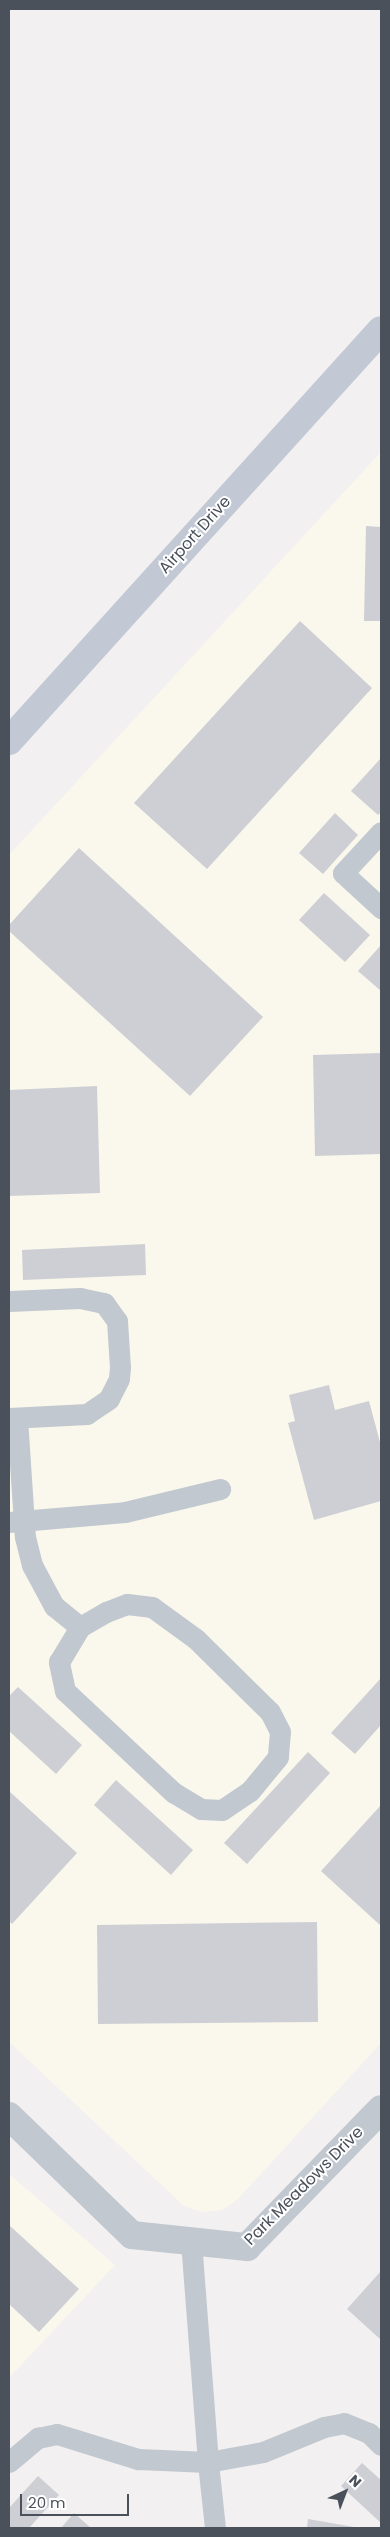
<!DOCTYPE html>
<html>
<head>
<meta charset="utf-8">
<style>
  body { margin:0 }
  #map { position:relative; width:390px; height:2537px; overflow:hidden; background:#f2f0f0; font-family:Poppins,sans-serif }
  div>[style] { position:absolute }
  .commercial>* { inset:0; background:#faf8ec }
  .building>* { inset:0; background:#cecfd4 }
  .service>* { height:21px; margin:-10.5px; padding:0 10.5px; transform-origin:10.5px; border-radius:10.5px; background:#c2c8d0 }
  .minor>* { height:28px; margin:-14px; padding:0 14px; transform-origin:14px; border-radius:14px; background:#c2c8d0 }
  .secondary>* { height:28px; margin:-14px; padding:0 14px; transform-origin:14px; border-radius:14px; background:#c3c9d4 }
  span { translate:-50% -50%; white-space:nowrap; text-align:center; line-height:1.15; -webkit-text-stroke:4px #fff; paint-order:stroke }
  .street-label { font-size:16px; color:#4a515b }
  .frame { position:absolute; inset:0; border:10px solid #4a515b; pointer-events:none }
  .north { position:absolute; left:320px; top:2467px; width:50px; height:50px; -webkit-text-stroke:4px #fff; paint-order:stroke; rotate:43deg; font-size:14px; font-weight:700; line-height:20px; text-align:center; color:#4a515b }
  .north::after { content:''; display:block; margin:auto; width:18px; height:22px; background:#4a515b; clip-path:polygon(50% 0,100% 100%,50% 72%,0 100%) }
  .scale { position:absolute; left:20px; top:2494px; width:109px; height:22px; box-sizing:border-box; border:2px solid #4a515b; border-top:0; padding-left:6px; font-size:15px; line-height:18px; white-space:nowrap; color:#4a515b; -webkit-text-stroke:4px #fff; paint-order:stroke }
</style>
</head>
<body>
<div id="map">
  <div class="commercial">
    <div style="clip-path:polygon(381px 452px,381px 2043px,238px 2199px,222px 2210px,202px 2212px,184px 2206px,9px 2042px,9px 855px)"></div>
    <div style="clip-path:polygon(9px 2174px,115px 2265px,9px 2378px)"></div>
  </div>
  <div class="building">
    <div style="clip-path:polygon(366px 526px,381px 527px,381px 621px,364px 621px)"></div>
    <div style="clip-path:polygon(300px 621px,372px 688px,207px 869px,134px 803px)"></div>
    <div style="clip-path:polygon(381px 758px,381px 812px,378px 815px,351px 791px)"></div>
    <div style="clip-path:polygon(335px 813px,358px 835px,323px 874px,299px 853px)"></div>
    <div style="clip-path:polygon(79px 848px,263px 1017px,190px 1096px,9px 931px,9px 925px)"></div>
    <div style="clip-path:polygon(324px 893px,370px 935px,345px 962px,299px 920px)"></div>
    <div style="clip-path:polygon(381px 945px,381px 991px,358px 971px)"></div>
    <div style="clip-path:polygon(381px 1053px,381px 1154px,315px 1156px,313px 1055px)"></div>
    <div style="clip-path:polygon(97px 1086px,100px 1193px,9px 1196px,9px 1090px)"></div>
    <div style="clip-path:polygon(145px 1244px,146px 1275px,23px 1280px,22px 1250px)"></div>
    <div style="clip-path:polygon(329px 1385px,335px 1410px,369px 1401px,381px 1446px,381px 1501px,314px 1520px,288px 1423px,295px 1421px,289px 1395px)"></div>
    <div style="clip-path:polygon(381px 1678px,381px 1725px,355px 1754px,331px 1733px)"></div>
    <div style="clip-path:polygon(18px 1687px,82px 1745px,56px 1774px,9px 1731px,9px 1696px)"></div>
    <div style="clip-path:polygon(308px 1752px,330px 1773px,247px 1864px,224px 1843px)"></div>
    <div style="clip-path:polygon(116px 1780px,193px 1850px,171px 1875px,94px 1805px)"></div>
    <div style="clip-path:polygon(9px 1791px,77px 1853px,12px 1924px,9px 1921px)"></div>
    <div style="clip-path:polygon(381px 1805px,381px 1926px,321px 1871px)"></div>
    <div style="clip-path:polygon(317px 1922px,318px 2022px,98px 2024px,97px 1925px)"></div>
    <div style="clip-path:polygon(9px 2225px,79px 2289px,39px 2332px,9px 2304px)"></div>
    <div style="clip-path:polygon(381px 2271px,381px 2340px,347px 2309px)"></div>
    <div style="clip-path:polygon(362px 2463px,381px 2480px,381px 2523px,341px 2486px)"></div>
    <div style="clip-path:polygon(38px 2476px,59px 2495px,29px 2528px,9px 2528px,9px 2508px)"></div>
    <div style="clip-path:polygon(74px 2513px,91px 2528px,61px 2528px)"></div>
    <div style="clip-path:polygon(308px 2519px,354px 2527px,354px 2528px,307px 2528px)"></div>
  </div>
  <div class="service">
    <div style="left:381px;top:832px;width:56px;rotate:132.8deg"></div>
    <div style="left:343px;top:873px;width:52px;rotate:42.6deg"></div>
    <div style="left:9px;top:1301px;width:71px;rotate:-2.4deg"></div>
    <div style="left:80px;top:1298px;width:25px;rotate:12deg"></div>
    <div style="left:104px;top:1303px;width:22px;rotate:54deg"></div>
    <div style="left:117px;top:1321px;width:46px;rotate:86.3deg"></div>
    <div style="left:120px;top:1367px;width:12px;rotate:95deg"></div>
    <div style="left:119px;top:1379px;width:22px;rotate:117deg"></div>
    <div style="left:109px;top:1399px;width:27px;rotate:146deg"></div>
    <div style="left:87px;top:1414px;width:78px;rotate:177.1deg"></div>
    <div style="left:17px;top:1418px;width:119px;rotate:86.2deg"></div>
    <div style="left:25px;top:1537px;width:29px;rotate:76deg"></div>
    <div style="left:32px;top:1565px;width:47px;rotate:61.8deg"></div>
    <div style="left:54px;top:1606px;width:33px;rotate:39deg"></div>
    <div style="left:80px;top:1627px;width:30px;rotate:-30deg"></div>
    <div style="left:106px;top:1612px;width:22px;rotate:-21deg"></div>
    <div style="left:127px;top:1604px;width:25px;rotate:7deg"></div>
    <div style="left:152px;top:1607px;width:54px;rotate:36deg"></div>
    <div style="left:196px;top:1639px;width:104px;rotate:44.6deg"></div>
    <div style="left:270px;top:1712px;width:22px;rotate:63deg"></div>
    <div style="left:280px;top:1732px;width:25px;rotate:95deg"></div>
    <div style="left:278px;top:1757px;width:44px;rotate:129.5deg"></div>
    <div style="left:250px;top:1791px;width:34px;rotate:146deg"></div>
    <div style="left:222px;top:1810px;width:21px;rotate:-177deg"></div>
    <div style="left:201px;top:1809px;width:31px;rotate:-149deg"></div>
    <div style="left:174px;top:1793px;width:149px;rotate:-136.9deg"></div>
    <div style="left:65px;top:1691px;width:30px;rotate:-102deg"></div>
    <div style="left:59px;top:1662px;width:41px;rotate:-59deg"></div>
    <div style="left:9px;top:1522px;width:116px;rotate:-4.9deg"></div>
    <div style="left:125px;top:1512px;width:98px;rotate:-13.6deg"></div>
    <div style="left:9px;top:2462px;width:38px;rotate:-40deg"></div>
    <div style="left:38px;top:2438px;width:19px;rotate:-12deg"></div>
    <div style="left:57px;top:2434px;width:85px;rotate:17.2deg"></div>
    <div style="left:138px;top:2459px;width:70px;rotate:2.5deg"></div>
    <div style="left:208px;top:2462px;width:221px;rotate:-94.4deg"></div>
    <div style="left:215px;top:2528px;width:66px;rotate:-96.1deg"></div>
    <div style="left:208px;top:2462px;width:56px;rotate:-10.3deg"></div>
    <div style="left:263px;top:2452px;width:66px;rotate:-22.3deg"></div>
    <div style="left:324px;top:2427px;width:20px;rotate:-11deg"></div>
    <div style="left:344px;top:2423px;width:27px;rotate:22deg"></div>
    <div style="left:369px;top:2433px;width:17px;rotate:45deg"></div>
  </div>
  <div class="minor">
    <div style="left:9px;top:2116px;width:171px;rotate:44.1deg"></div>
    <div style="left:132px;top:2235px;width:116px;rotate:6deg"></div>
    <div style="left:247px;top:2247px;width:192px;rotate:-45.8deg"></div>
  </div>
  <div class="secondary">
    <div style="left:9px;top:741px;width:554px;rotate:-47.85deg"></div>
  </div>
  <div class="street-label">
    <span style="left:195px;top:535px;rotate:-48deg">Airport Drive</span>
    <span style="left:304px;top:2186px;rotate:-45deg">Park Meadows Drive</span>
  </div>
  <div class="frame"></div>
  <div class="north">N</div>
  <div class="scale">20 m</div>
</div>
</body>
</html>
